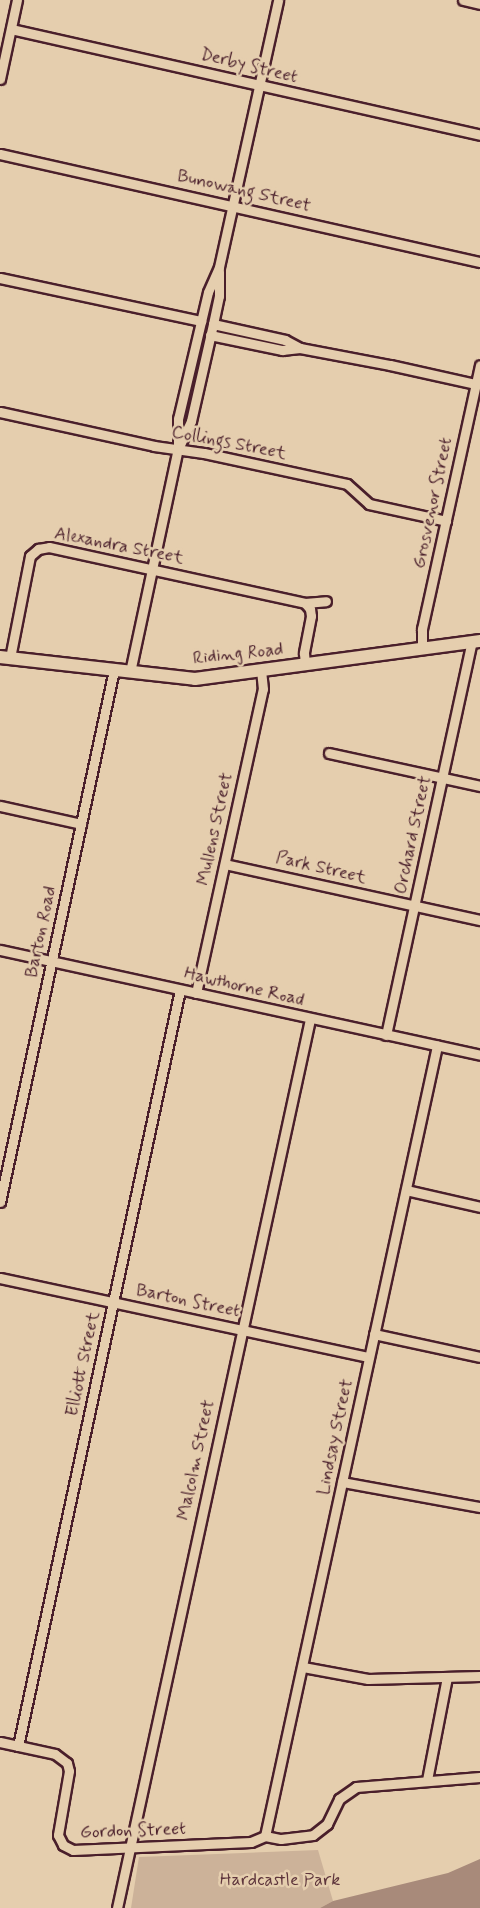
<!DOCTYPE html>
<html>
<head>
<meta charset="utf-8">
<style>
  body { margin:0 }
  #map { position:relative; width:480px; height:1908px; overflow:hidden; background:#e5ceae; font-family:Mynerve,sans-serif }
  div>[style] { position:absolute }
  .green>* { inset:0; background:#ccb299 }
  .water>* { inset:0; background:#a88a7a }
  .roads { filter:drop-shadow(2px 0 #4a1f2b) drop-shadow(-2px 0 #4a1f2b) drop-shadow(0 2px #4a1f2b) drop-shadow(0 -2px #4a1f2b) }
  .minor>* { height:9px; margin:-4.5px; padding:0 4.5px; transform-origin:4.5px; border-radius:4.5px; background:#e5ceae }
  .major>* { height:12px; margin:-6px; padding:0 6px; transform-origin:6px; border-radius:6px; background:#e5ceae }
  span { translate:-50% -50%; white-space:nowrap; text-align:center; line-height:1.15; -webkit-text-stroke:5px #e5ceae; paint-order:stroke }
  .street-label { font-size:18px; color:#4a1f2b }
  .park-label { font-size:18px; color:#5e353c }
</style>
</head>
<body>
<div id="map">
  <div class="green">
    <div style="clip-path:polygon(318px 1850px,333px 1901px,320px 1908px,131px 1908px,139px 1857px)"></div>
  </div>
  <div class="water">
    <div style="clip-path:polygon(480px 1859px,480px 1908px,320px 1908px,333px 1901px,448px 1873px)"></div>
  </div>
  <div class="roads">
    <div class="minor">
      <div style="left:463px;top:0;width:17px;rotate:13deg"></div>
      <div style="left:11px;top:29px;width:481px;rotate:12.7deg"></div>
      <div style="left:0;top:79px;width:81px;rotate:-77.9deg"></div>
      <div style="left:0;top:154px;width:492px;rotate:12.7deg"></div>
      <div style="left:0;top:278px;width:206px;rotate:12.1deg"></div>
      <div style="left:213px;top:324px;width:74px;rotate:12.5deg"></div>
      <div style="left:285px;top:340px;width:17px;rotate:28deg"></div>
      <div style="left:210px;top:335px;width:74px;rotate:11.8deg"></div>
      <div style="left:282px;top:350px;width:18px;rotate:-6deg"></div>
      <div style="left:300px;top:348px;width:92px;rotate:10.7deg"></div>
      <div style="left:390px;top:365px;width:88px;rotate:12.5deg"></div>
      <div style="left:0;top:412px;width:158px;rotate:12.4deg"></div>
      <div style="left:154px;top:446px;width:50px;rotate:8deg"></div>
      <div style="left:204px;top:453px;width:146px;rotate:12.2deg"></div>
      <div style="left:347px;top:484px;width:30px;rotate:42deg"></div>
      <div style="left:369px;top:504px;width:79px;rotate:12.4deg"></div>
      <div style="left:178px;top:449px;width:30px;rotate:-90deg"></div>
      <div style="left:178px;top:419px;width:130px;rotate:-76.7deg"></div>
      <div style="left:208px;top:292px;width:27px;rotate:-66deg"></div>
      <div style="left:219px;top:267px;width:273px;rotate:-77.5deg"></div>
      <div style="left:305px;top:603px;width:21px;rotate:-5deg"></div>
      <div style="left:422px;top:649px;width:20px;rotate:-90deg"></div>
      <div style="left:422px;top:629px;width:270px;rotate:-77.6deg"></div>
      <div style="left:10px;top:658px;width:104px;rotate:-78.9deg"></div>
      <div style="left:30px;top:556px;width:11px;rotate:-41deg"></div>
      <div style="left:38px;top:549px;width:11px;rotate:-10deg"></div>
      <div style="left:49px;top:547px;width:262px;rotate:12.3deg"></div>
      <div style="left:305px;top:603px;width:8px;rotate:50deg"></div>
      <div style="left:310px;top:609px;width:7px;rotate:82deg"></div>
      <div style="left:311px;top:616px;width:38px;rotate:101deg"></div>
      <div style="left:304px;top:653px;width:12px;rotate:85deg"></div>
      <div style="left:130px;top:672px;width:228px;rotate:-77.9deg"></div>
      <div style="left:178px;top:449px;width:31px;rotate:-65deg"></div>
      <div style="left:191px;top:421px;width:99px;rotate:-77.2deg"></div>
      <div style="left:213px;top:324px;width:29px;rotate:-78deg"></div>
      <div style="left:219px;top:296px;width:25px;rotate:-90deg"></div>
      <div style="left:329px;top:753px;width:155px;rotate:12.3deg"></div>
      <div style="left:0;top:806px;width:83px;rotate:12.5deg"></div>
      <div style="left:225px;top:864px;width:261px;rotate:12.4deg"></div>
      <div style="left:0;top:950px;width:491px;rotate:12.3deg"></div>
      <div style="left:196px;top:993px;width:311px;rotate:-77.6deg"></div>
      <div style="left:263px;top:689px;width:18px;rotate:-96deg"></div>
      <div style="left:386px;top:1035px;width:402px;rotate:-77.7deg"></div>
      <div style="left:406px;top:1190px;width:76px;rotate:12.9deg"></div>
      <div style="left:0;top:1202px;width:544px;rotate:-77.91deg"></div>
      <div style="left:0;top:1278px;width:377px;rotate:12.1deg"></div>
      <div style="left:374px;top:1334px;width:108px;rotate:12.2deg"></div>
      <div style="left:342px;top:1482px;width:140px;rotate:10.3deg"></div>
      <div style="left:303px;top:1667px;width:66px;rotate:10.5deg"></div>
      <div style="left:368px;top:1679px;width:112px;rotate:-1.5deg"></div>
      <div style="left:0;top:1742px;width:56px;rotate:12.3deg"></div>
      <div style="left:55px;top:1754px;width:15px;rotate:37deg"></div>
      <div style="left:67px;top:1763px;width:8px;rotate:76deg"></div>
      <div style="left:69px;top:1771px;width:65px;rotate:99.8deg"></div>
      <div style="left:58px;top:1835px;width:11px;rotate:63deg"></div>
      <div style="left:63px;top:1845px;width:11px;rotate:27deg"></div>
      <div style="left:73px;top:1850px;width:178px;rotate:-2.6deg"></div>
      <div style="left:251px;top:1842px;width:15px;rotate:-23deg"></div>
      <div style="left:265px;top:1836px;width:16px;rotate:11deg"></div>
      <div style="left:281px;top:1839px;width:32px;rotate:-7deg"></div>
      <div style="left:313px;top:1835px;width:18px;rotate:-38deg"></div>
      <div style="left:327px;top:1824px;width:28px;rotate:-64deg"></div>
      <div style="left:339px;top:1799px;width:21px;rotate:-35deg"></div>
      <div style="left:356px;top:1787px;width:124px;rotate:-4.6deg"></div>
      <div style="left:18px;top:1746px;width:773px;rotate:-77.91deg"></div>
      <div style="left:427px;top:1780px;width:105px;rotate:-79deg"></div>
      <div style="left:265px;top:1836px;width:809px;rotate:-77.72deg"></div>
      <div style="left:117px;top:1908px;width:910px;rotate:-77.75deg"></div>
    </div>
    <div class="major">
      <div style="left:0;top:657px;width:196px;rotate:6.4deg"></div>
      <div style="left:195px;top:679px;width:288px;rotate:-7.6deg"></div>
    </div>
  </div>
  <div class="street-label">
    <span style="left:249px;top:66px;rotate:14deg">Derby Street</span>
    <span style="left:244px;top:191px;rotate:13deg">Bunowang Street</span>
    <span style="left:229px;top:443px;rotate:11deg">Collings Street</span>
    <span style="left:433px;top:503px;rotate:-78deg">Grosvenor Street</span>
    <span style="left:119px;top:546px;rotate:11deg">Alexandra Street</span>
    <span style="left:238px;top:654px;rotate:-6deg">Riding Road</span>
    <span style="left:215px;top:829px;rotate:-78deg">Mullens Street</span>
    <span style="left:413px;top:835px;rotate:-78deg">Orchard Street</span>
    <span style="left:321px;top:868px;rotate:13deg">Park Street</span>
    <span style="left:41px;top:932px;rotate:-78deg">Barton Road</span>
    <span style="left:244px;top:987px;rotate:13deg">Hawthorne Road</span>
    <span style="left:188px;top:1301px;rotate:12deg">Barton Street</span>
    <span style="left:83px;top:1364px;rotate:-78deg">Elliott Street</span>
    <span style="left:335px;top:1437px;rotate:-78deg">Lindsay Street</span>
    <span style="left:196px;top:1460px;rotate:-78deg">Malcolm Street</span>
    <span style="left:133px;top:1831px;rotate:-2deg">Gordon Street</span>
  </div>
  <div class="park-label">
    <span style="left:280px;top:1880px">Hardcastle Park</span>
  </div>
</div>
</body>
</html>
